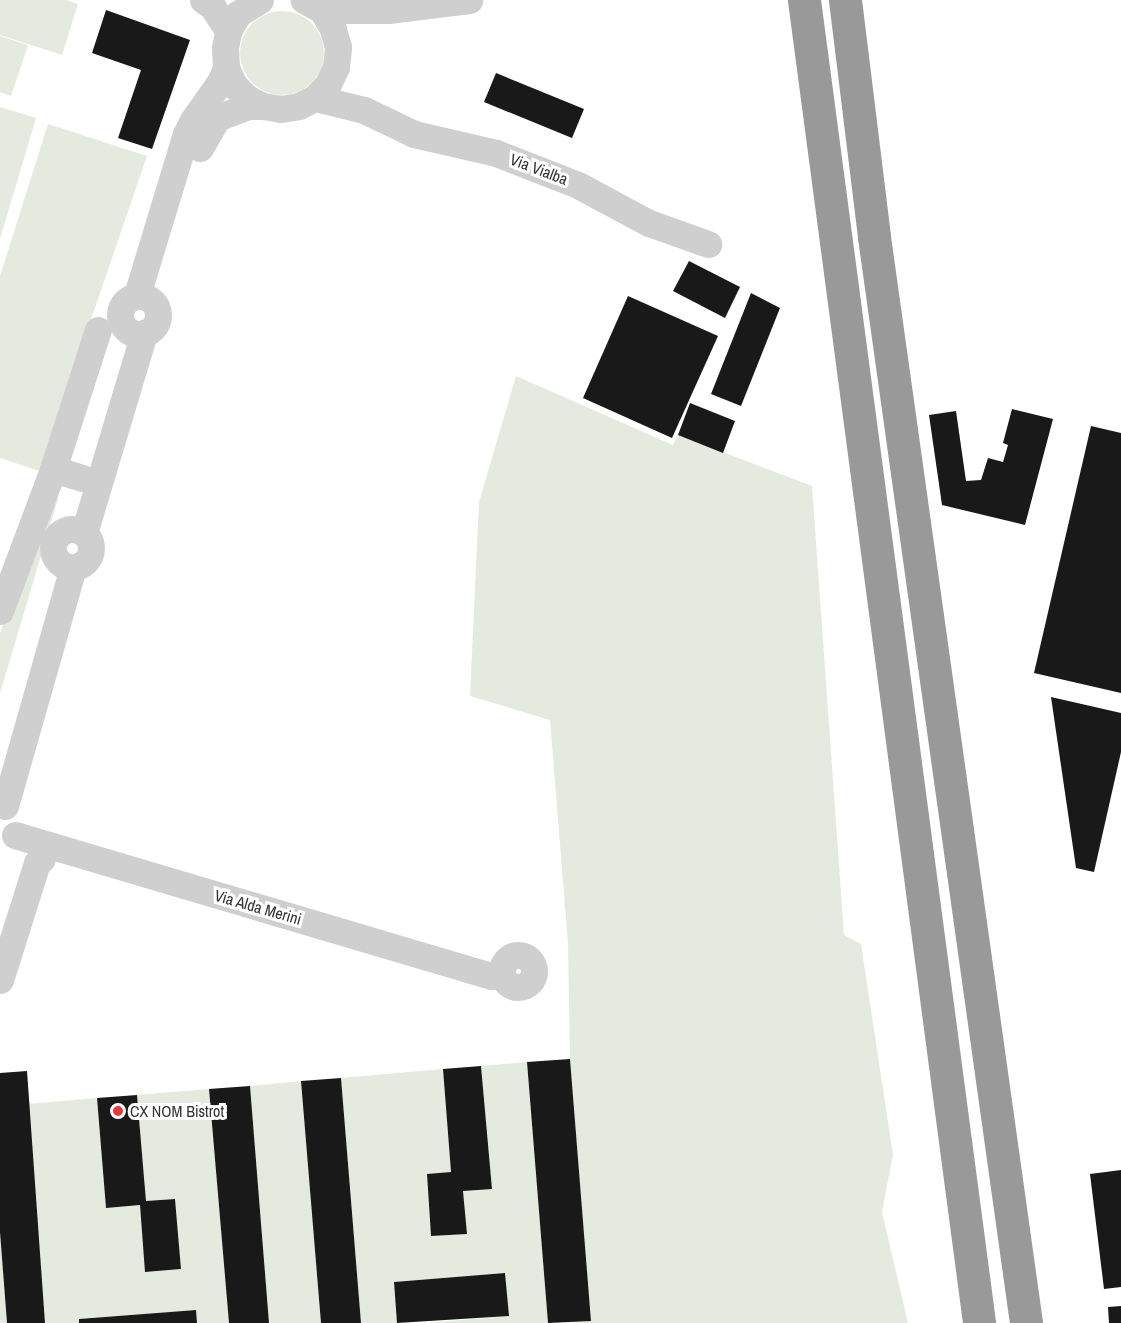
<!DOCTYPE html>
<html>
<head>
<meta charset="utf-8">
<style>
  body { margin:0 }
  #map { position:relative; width:1121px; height:1323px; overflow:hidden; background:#fff; font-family:"Archivo Narrow",sans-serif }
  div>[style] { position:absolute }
  .green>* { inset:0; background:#e4ebde }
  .round { border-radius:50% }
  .building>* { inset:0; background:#191919 }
  .minor>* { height:27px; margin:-13.5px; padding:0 13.5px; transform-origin:13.5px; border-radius:13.5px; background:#cfcfcf }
  .minor>.ring { margin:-13.5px; padding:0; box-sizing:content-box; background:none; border:27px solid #cfcfcf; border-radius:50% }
  .highway>* { height:33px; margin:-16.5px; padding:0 16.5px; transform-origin:16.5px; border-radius:16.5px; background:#999 }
  .dots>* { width:16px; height:16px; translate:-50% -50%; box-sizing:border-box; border:3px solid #fff; border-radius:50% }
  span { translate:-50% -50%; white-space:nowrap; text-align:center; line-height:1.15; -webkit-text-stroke:6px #fff; paint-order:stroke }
  .street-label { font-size:16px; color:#323232 }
  .poi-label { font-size:16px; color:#323232 }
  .left { translate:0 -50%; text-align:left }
</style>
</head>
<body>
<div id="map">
  <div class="green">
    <div style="clip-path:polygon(0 0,66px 0,78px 4px,62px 55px,0 35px)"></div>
    <div class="round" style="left:240px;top:11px;width:84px;height:84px"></div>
    <div style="clip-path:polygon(0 36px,28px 45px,11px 96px,0 92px)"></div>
    <div style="clip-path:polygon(0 107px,36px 118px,0 239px)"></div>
    <div style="clip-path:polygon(48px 124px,147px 156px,39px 471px,0 458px,0 276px)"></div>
    <div style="clip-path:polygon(516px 376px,673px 445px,678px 435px,812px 486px,844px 935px,861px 944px,893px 1155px,882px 1212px,908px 1323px,567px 1323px,591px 1321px,570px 1059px,568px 944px,550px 720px,470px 696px,479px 502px)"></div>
    <div style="clip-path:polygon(48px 496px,58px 499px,0 693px,0 633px)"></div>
    <div style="clip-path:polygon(527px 1062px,548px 1323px,426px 1323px,508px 1316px,505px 1273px,394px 1282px,397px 1323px,361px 1323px,341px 1078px,443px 1069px,451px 1172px,427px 1175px,431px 1236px,466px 1234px,463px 1191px,492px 1188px,481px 1066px)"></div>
    <div style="clip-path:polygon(301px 1081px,321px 1323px,269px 1323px,250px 1086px)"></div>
    <div style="clip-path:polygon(209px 1089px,229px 1323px,197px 1323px,196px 1310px,79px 1319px,79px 1323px,45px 1323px,27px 1104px,97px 1098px,106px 1208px,140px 1205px,146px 1272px,181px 1269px,175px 1199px,146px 1201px,137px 1095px)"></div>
    <div style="clip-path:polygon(0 1231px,7px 1323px,0 1323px)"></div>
  </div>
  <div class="building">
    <div style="clip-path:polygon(106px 10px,190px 40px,152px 149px,118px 138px,141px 70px,92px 53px)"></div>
    <div style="clip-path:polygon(496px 73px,584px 109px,572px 138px,484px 102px)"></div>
    <div style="clip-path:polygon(689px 261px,740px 287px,725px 318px,673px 291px)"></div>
    <div style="clip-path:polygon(751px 293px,780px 308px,741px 406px,711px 394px)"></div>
    <div style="clip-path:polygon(628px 296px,718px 336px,672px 438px,583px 398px)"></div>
    <div style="clip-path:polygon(690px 403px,735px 421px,723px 453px,678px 435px)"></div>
    <div style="clip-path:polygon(1012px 409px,1053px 419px,1025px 525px,942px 505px,929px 415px,956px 411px,966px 481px,981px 480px,988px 458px,1003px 462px,1008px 445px,1003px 443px)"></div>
    <div style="clip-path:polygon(1091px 426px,1121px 433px,1121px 693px,1034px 673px)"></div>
    <div style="clip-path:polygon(1051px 697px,1121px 713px,1121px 752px,1094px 872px,1076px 868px)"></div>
    <div style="clip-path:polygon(570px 1059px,591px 1321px,548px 1323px,527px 1062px)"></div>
    <div style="clip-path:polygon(481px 1066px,492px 1189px,463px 1191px,467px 1234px,431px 1236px,427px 1174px,451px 1172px,443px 1069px)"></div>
    <div style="clip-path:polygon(27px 1071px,45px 1323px,7px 1323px,0 1232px,0 1073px)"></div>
    <div style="clip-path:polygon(341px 1078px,361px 1323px,321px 1323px,301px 1081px)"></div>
    <div style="clip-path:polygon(250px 1086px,269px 1323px,229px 1323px,209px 1089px)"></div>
    <div style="clip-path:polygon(137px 1095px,146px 1201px,175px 1199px,181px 1269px,145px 1272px,140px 1205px,106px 1208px,97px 1098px)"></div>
    <div style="clip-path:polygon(1121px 1170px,1121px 1287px,1104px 1289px,1090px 1174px)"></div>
    <div style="clip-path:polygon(505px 1273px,509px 1316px,397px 1323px,394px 1282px)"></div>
    <div style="clip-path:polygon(1121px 1306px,1121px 1323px,1109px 1323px,1108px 1307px)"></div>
    <div style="clip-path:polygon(196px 1310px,197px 1323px,79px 1323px,79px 1319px)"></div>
  </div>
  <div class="minor">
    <div style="left:203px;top:0;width:11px;rotate:34deg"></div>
    <div style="left:212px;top:6px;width:30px;rotate:57deg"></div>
    <div style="left:260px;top:0;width:26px;rotate:148deg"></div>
    <div style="left:238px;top:14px;width:20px;rotate:120deg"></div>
    <div style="left:228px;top:31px;width:17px;rotate:100deg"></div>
    <div style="left:225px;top:48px;width:20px;rotate:87deg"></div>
    <div style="left:226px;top:68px;width:19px;rotate:65deg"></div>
    <div style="left:234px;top:85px;width:18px;rotate:45deg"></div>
    <div style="left:247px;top:98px;width:18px;rotate:27deg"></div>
    <div style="left:263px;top:106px;width:18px;rotate:9deg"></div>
    <div style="left:281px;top:109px;width:18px;rotate:-9deg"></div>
    <div style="left:299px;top:106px;width:18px;rotate:-27deg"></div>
    <div style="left:315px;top:98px;width:19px;rotate:-47deg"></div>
    <div style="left:328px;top:84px;width:19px;rotate:-65deg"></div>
    <div style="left:336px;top:67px;width:20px;rotate:-84deg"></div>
    <div style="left:338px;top:47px;width:19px;rotate:-106deg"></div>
    <div style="left:333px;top:29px;width:22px;rotate:-120deg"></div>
    <div style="left:322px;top:10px;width:21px;rotate:-151deg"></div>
    <div style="left:322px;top:10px;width:66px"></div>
    <div style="left:388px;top:10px;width:82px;rotate:-7deg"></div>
    <div style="left:315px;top:98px;width:50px;rotate:13.8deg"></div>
    <div style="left:364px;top:110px;width:55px;rotate:25.6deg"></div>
    <div style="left:414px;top:134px;width:84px;rotate:13deg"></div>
    <div style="left:496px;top:153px;width:88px;rotate:21.3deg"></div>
    <div style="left:578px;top:185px;width:81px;rotate:28.2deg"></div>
    <div style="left:649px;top:223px;width:63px;rotate:19.6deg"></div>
    <div style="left:200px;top:148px;width:34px;rotate:-60deg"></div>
    <div style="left:217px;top:118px;width:33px;rotate:-21deg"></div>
    <div style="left:248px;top:106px;width:15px"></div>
    <div style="left:137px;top:295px;width:168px;rotate:-73.1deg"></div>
    <div style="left:186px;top:134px;width:16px;rotate:-63deg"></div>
    <div style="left:193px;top:120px;width:47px;rotate:-54.6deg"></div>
    <div style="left:220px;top:82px;width:15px;rotate:-67deg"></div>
    <div class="ring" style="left:120px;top:296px;width:11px;height:11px"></div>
    <div style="left:53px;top:469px;width:31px;rotate:17deg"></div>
    <div class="ring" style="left:53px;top:529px;width:11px;height:11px"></div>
    <div style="left:84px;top:533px;width:209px;rotate:-73.3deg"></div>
    <div style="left:0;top:611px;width:152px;rotate:-69.5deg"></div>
    <div style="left:53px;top:469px;width:146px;rotate:-72.1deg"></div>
    <div style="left:5px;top:806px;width:248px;rotate:-74.1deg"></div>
    <div style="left:15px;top:835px;width:497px;rotate:16.5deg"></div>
    <div style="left:492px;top:976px;width:9px;rotate:-18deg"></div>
    <div class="ring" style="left:502px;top:955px;width:5px;height:5px"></div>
    <div style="left:0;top:980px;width:123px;rotate:-72.5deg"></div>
    <div style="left:37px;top:863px;width:6px;rotate:-39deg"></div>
  </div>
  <div class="highway">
    <div style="left:804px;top:0;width:1335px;rotate:82.46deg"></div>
    <div style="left:845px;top:0;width:239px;rotate:83deg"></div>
    <div style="left:874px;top:237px;width:1097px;rotate:82.03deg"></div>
  </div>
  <div class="dots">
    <div style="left:118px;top:1111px;background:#e13c3d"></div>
  </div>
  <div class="street-label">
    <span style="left:539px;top:169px;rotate:21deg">Via Vialba</span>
    <span style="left:258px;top:907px;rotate:16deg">Via Alda Merini</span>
  </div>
  <div class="poi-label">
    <span class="left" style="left:130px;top:1111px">CX NOM Bistrot</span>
  </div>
</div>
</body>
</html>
